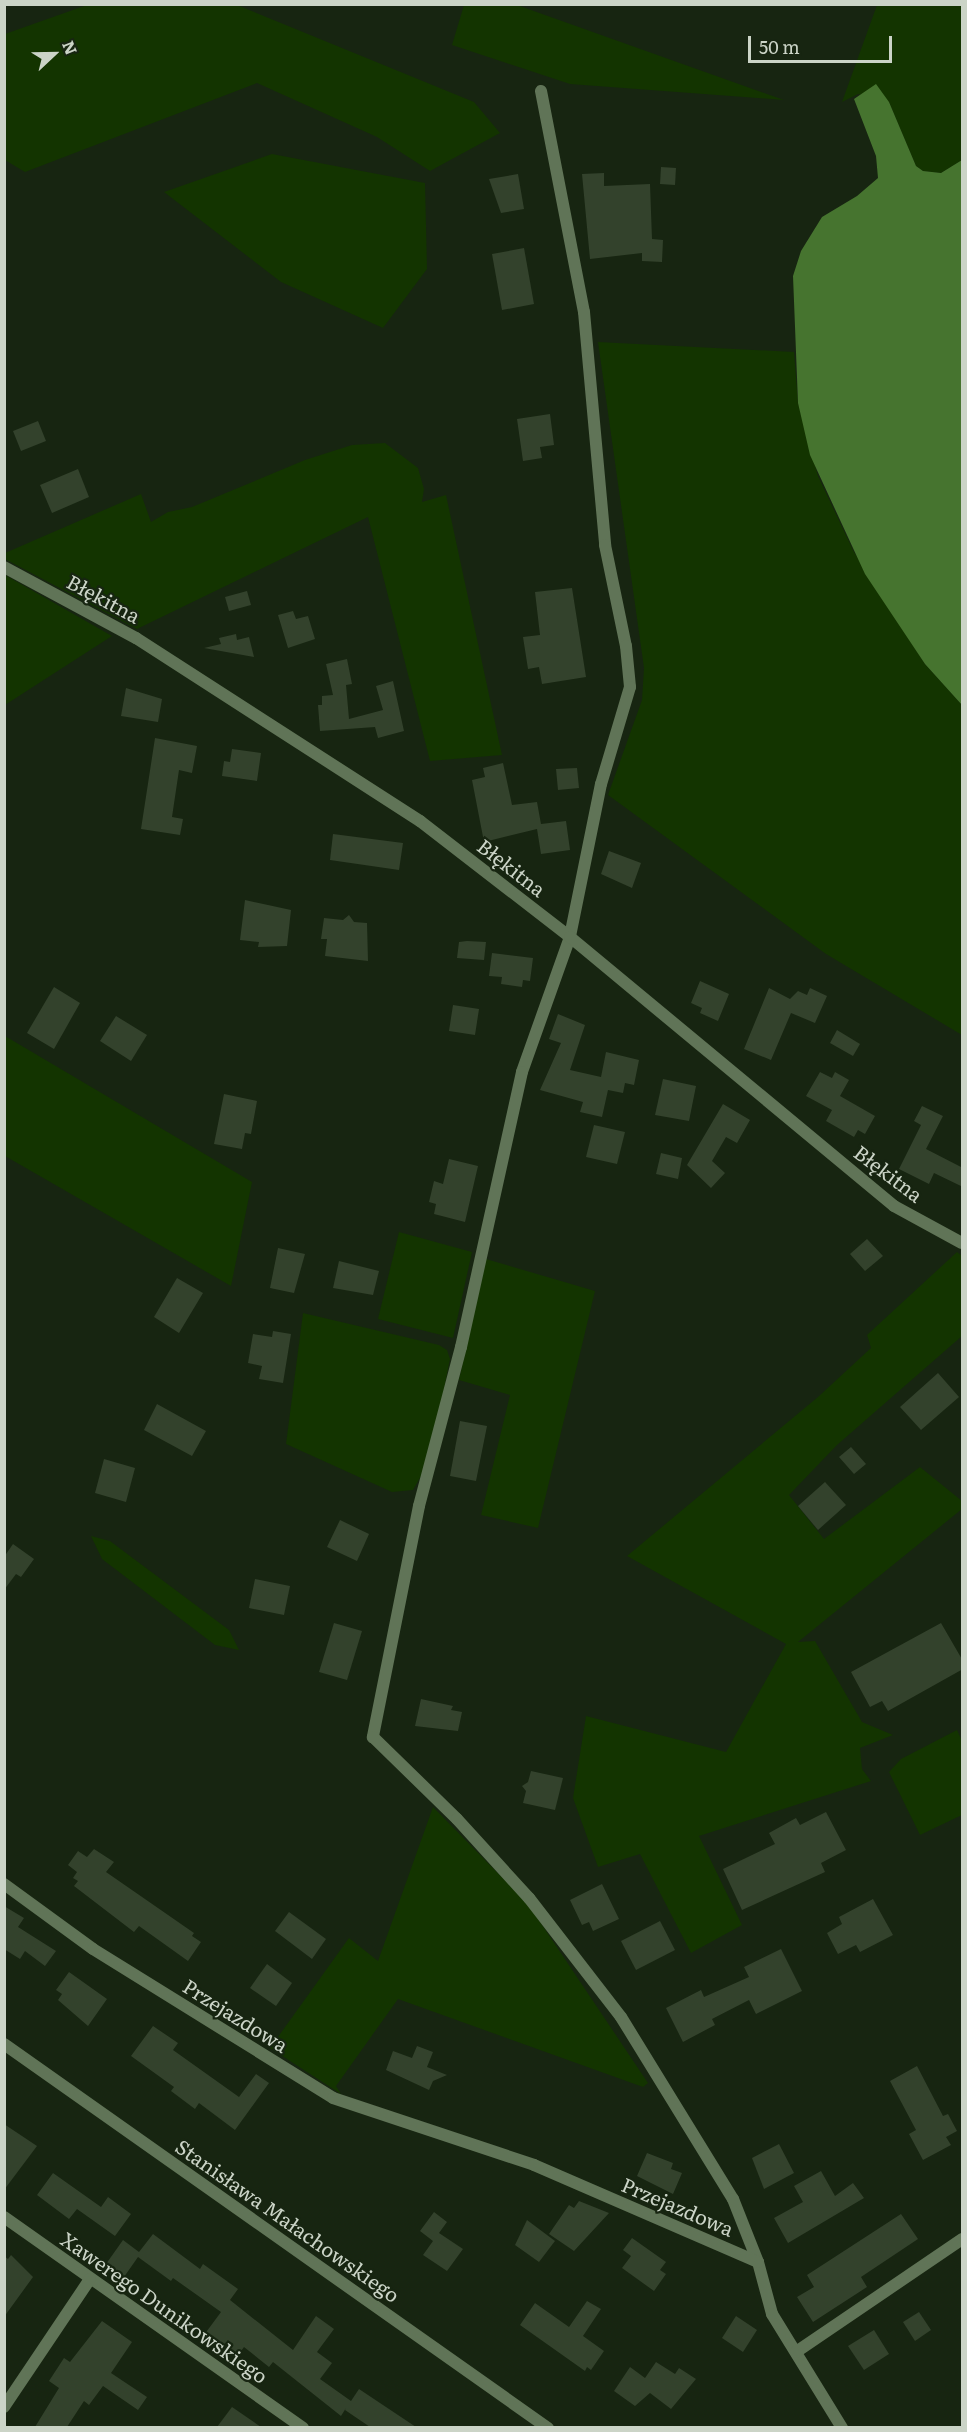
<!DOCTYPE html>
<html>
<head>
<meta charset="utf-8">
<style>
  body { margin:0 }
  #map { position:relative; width:967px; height:2432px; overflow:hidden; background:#172511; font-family:Literata,serif }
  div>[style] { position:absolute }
  .green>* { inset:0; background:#133400 }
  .water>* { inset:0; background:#46742f }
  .building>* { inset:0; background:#33422c }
  .minor>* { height:12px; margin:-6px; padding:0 6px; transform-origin:6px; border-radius:6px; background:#607457 }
  .tertiary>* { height:12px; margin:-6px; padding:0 6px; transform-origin:6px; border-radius:6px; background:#607457 }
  span { translate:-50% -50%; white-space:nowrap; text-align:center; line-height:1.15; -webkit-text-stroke:4.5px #172511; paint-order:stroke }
  .street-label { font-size:20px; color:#cbd4c7 }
  .frame { position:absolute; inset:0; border:6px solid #cbd4c7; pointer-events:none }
  .north { position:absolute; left:24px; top:24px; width:60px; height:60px; -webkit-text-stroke:4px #172511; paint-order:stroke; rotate:68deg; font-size:16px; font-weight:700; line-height:24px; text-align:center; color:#cbd4c7 }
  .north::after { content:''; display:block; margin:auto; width:21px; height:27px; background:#cbd4c7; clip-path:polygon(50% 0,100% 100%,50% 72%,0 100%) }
  .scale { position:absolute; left:748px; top:36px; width:144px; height:27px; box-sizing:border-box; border:3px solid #cbd4c7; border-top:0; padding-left:8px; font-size:18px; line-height:21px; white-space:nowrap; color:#cbd4c7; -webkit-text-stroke:4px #172511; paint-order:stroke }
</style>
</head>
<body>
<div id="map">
  <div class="green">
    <div style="clip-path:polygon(87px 5px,237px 5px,474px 102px,500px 133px,430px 171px,377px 137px,257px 83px,25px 172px,5px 160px,5px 34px)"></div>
    <div style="clip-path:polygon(464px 5px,517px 5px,784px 100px,570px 84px,452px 45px)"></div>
    <div style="clip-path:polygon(877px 5px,962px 5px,962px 160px,941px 173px,923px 171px,916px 166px,889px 102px,858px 94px,842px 102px)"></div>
    <div style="clip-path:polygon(272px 154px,425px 183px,427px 269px,383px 328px,281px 282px,164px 192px)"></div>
    <div style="clip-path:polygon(598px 342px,794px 352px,798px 403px,818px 476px,854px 552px,925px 664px,962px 705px,962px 1035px,826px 954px,608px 795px,642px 700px,644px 668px)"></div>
    <div style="clip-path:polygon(385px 443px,418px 468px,424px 489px,422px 502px,446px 495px,502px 755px,430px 761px,368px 517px,137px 629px,5px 559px,5px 553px,141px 494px,151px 522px,168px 512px,192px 507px,305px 460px,352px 445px)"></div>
    <div style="clip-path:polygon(5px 575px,112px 636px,5px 705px)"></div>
    <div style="clip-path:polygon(5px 1036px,252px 1182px,231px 1286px,5px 1156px)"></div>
    <div style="clip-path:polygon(399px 1232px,472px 1252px,453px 1338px,378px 1319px)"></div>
    <div style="clip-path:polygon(957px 1252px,962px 1256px,962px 1336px,837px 1445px,789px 1495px,824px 1539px,920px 1467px,962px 1501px,962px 1509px,798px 1642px,815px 1641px,862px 1722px,893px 1735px,860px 1748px,862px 1769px,871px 1781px,699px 1836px,742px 1925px,691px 1953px,640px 1854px,598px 1867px,573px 1798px,586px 1716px,726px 1752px,786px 1644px,627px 1556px,818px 1397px,871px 1348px,867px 1335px)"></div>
    <div style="clip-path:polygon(486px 1259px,595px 1291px,538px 1528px,481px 1515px,510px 1395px,459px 1380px)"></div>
    <div style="clip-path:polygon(303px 1313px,439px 1345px,447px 1350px,450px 1359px,438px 1419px,425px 1469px,413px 1490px,392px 1492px,286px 1444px)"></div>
    <div style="clip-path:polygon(91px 1536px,110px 1541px,229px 1630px,239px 1650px,215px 1645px,102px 1559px)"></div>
    <div style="clip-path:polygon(957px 1730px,962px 1741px,962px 1815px,920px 1835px,889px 1772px,901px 1759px)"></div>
    <div style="clip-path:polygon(433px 1807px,528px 1904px,648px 2083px,643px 2087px,398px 1999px,336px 2086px,341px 2094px,270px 2048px,349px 1938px,378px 1961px)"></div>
  </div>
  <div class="water">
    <div style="clip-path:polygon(876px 84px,889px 102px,916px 166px,923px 171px,941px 173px,962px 160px,962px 705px,925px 664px,865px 574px,810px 455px,798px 403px,793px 276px,801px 251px,822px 217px,857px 196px,878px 178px,876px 156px,854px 99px)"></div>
  </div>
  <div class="building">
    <div style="clip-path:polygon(661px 167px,676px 168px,675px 185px,660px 184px)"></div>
    <div style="clip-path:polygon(604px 173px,604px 186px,650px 184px,652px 239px,663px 240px,662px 262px,642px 261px,642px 253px,590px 259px,582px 174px)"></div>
    <div style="clip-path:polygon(518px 174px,524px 209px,501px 213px,489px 179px)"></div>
    <div style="clip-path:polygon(524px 248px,534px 304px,502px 310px,492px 254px)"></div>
    <div style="clip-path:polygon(550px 414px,554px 445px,540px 447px,542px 458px,523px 461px,517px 419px)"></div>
    <div style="clip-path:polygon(38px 421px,46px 441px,21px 451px,13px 431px)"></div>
    <div style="clip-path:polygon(78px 469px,89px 497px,52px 513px,40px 485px)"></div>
    <div style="clip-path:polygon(572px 588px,586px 677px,542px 684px,539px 667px,528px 669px,523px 637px,540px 635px,535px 592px)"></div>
    <div style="clip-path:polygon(247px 591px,251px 605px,229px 611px,225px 597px)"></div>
    <div style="clip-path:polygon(293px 611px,296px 619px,308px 616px,315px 639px,288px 648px,278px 615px)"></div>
    <div style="clip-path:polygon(236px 634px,237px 640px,249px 637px,254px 657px,204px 648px,221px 644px,219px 638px)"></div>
    <div style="clip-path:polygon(347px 659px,352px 684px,346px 685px,349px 719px,383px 710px,376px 686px,393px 681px,404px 731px,378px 738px,375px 727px,320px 731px,318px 705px,322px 705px,322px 696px,333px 695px,326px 664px)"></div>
    <div style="clip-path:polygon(126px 688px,162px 699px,158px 722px,121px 716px)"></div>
    <div style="clip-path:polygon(155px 738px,197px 746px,192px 773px,179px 770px,172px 817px,183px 819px,180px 835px,141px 829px)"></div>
    <div style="clip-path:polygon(232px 749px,261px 753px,257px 781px,222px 776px,224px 761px,230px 762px)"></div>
    <div style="clip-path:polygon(503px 763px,512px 805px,537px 802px,541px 824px,566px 821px,570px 850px,541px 854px,537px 829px,484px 842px,472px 780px,485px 777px,483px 768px)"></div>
    <div style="clip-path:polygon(577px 768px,579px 788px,558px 790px,556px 769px)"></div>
    <div style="clip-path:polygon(333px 834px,403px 843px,399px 870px,330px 860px)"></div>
    <div style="clip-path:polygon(609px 851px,641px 863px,632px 888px,601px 874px)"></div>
    <div style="clip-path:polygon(245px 900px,291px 910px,287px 946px,258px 947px,259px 942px,240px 940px)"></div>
    <div style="clip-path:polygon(349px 915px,354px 922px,367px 923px,368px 961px,325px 956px,327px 939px,321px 939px,324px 918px,343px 920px)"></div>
    <div style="clip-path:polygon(467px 941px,486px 942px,484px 960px,457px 958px,459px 942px)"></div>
    <div style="clip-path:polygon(492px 953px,533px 958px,530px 981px,523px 980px,522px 987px,501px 984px,502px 977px,489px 976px)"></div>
    <div style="clip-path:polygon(700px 981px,729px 994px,718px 1021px,700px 1013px,702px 1008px,691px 1003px)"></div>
    <div style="clip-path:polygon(54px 987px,80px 1003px,54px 1049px,27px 1033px)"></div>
    <div style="clip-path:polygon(769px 988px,790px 999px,798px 991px,807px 995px,810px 988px,827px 996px,815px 1023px,791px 1013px,771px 1060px,744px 1049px)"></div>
    <div style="clip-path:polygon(453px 1005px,479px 1009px,475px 1035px,449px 1031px)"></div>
    <div style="clip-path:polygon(558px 1014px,585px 1025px,570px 1070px,601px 1077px,606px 1052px,639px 1060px,634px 1085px,625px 1083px,623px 1093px,608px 1090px,602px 1117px,580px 1112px,583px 1102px,540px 1090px,561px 1043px,549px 1039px)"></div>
    <div style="clip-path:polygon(116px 1016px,147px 1035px,131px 1061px,100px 1041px)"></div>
    <div style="clip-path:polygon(837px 1030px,860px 1044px,853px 1056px,830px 1043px)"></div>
    <div style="clip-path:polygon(820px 1072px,832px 1078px,835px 1072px,849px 1080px,840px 1096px,875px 1116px,865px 1134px,858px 1130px,854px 1137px,826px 1121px,832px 1110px,806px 1096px)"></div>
    <div style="clip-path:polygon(663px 1079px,696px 1086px,689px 1121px,655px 1115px)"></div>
    <div style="clip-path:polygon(224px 1094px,257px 1101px,251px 1134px,245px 1133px,242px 1149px,214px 1144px)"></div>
    <div style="clip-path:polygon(723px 1104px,750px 1120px,737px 1143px,726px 1137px,712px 1161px,725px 1173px,711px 1188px,687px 1165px)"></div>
    <div style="clip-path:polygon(922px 1106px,943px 1116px,926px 1149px,963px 1168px,963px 1187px,934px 1173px,929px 1184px,899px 1169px,921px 1125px,914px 1121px)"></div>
    <div style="clip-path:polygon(594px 1125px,625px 1132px,617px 1164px,586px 1157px)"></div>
    <div style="clip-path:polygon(661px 1153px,682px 1158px,678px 1179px,656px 1174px)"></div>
    <div style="clip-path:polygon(449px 1159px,478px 1166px,465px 1222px,434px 1214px,436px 1204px,429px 1202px,434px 1181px,443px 1184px)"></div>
    <div style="clip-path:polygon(867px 1239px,883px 1256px,865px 1271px,850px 1254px)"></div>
    <div style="clip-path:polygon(278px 1248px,305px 1254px,294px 1293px,270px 1288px)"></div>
    <div style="clip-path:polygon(339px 1261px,379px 1271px,373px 1295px,333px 1288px)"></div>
    <div style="clip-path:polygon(177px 1278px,203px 1293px,179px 1333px,154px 1317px)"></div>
    <div style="clip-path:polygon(273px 1331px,291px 1334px,283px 1383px,259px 1379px,262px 1366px,248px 1363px,253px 1334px,272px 1337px)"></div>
    <div style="clip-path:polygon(938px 1373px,959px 1397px,921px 1430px,900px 1407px)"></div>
    <div style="clip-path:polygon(157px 1404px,206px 1431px,192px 1456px,144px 1430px)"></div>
    <div style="clip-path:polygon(460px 1421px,487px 1426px,476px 1481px,450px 1476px)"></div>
    <div style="clip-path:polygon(851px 1447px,866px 1464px,854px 1474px,839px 1457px)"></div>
    <div style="clip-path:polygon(104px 1459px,135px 1468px,126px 1502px,95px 1493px)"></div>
    <div style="clip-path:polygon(825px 1482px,846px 1505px,818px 1530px,798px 1506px)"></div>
    <div style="clip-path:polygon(340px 1520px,369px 1534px,357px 1561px,327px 1547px)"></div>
    <div style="clip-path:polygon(13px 1544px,34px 1559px,21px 1577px,16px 1574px,4px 1590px,4px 1557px)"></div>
    <div style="clip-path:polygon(255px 1579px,290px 1586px,284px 1615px,249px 1608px)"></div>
    <div style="clip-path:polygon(334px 1623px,362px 1631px,347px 1680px,319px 1672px)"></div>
    <div style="clip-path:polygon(941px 1623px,963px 1661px,963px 1669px,888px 1711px,882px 1701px,870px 1707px,851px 1672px)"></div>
    <div style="clip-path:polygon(421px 1699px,453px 1706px,451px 1710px,462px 1712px,458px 1731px,415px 1726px)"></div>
    <div style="clip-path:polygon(531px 1771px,563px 1778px,555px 1810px,523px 1803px,526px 1791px,522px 1786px,528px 1782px)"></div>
    <div style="clip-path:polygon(826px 1812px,846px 1850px,821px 1863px,825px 1872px,742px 1910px,723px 1869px,775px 1844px,769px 1833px,796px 1818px,800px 1825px)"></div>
    <div style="clip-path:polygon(94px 1849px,114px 1862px,106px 1872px,194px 1933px,192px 1936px,201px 1942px,188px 1961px,139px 1926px,134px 1932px,74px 1886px,78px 1881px,73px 1878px,77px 1872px,68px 1865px,78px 1851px,87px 1857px)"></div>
    <div style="clip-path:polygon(602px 1884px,619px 1919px,593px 1931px,589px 1922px,582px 1925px,570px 1900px)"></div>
    <div style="clip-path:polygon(873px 1899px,893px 1935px,860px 1952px,856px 1945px,838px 1954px,827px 1933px,842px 1924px,839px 1917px)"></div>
    <div style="clip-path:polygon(4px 1906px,24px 1918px,18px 1927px,56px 1951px,45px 1966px,25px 1951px,20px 1959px,4px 1949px)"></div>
    <div style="clip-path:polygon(289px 1912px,326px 1939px,312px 1959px,275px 1931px)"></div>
    <div style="clip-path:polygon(660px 1921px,675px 1950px,636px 1970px,621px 1941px)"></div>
    <div style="clip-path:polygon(781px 1949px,802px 1991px,756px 2014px,749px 2000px,712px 2019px,715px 2025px,683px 2042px,666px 2008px,701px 1990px,704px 1997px,749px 1977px,744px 1967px)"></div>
    <div style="clip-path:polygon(267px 1964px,292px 1983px,276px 2006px,250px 1988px)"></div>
    <div style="clip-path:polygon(69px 1972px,107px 1999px,88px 2026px,58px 2000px,62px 1994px,56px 1990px)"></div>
    <div style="clip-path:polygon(153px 2026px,178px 2043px,173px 2050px,239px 2097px,256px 2074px,269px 2083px,235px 2130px,199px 2103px,195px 2109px,171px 2091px,174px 2087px,131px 2056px)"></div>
    <div style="clip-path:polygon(417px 2046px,433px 2052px,427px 2067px,447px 2075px,433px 2081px,429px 2090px,386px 2070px,393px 2051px,412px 2058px)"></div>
    <div style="clip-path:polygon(917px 2066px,943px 2116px,948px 2114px,957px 2131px,946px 2137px,951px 2145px,923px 2160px,909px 2134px,916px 2130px,890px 2081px)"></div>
    <div style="clip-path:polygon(4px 2124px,37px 2146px,4px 2190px)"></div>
    <div style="clip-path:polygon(779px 2144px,794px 2173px,764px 2189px,752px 2158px)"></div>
    <div style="clip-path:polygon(647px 2153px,673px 2163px,671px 2169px,682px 2173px,673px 2194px,637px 2176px)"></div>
    <div style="clip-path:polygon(821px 2171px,835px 2196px,853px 2183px,864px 2198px,788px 2243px,774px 2218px,803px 2202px,794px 2186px)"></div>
    <div style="clip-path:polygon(53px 2173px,101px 2207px,108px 2197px,131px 2214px,115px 2236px,77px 2209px,69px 2219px,37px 2195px)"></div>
    <div style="clip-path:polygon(579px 2201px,609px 2213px,574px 2251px,549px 2234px,569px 2205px,574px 2208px)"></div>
    <div style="clip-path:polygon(434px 2212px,447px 2222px,439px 2233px,463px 2249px,447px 2271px,423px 2255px,433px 2241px,420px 2231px)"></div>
    <div style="clip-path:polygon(901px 2214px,918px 2239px,861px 2277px,867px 2287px,813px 2322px,797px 2297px,814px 2287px,807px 2275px)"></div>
    <div style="clip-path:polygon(527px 2220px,555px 2241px,539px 2262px,515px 2245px)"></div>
    <div style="clip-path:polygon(153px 2234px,200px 2269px,203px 2264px,238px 2289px,230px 2300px,293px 2350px,316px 2316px,334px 2329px,317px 2352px,332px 2363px,320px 2379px,351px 2401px,359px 2389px,416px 2427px,370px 2427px,345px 2410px,346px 2408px,341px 2416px,273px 2362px,269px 2367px,244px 2347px,236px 2358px,204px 2335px,221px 2312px,173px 2278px,171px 2281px,138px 2257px,124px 2277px,106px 2264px,123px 2240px,139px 2252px)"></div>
    <div style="clip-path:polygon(632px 2238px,666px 2262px,660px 2270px,666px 2274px,654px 2291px,622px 2268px,631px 2256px,623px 2250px)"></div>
    <div style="clip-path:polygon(11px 2255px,33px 2277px,4px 2317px,4px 2256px,8px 2259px)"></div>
    <div style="clip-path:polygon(587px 2301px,601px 2309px,583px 2336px,604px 2351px,591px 2370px,587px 2367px,585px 2371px,520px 2325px,535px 2303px,569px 2327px)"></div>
    <div style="clip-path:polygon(919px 2312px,931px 2330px,915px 2341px,903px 2322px)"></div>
    <div style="clip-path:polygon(736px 2316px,757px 2330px,743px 2352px,722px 2338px)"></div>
    <div style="clip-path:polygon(102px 2321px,132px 2342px,111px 2373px,147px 2397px,138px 2410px,103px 2386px,89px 2405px,84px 2401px,67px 2427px,35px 2427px,59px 2388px,49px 2381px,64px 2358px,70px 2362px)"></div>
    <div style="clip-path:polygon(874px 2330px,889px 2354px,864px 2370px,848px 2346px)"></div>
    <div style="clip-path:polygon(656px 2362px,675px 2374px,679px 2368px,696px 2379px,671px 2409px,650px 2393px,635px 2406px,614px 2391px,630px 2367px,645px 2378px)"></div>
    <div style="clip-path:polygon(232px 2407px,261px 2427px,217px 2427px)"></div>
  </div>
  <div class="minor">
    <div style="left:541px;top:91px;width:225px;rotate:79deg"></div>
    <div style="left:584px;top:312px;width:234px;rotate:84.8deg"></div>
    <div style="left:605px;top:545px;width:103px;rotate:78.3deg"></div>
    <div style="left:626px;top:646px;width:41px;rotate:84.4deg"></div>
    <div style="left:630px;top:687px;width:101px;rotate:106.6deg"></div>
    <div style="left:601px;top:784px;width:156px;rotate:101.5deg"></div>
    <div style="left:570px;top:937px;width:143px;rotate:109.6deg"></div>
    <div style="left:522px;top:1072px;width:282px;rotate:102.5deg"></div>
    <div style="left:461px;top:1347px;width:164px;rotate:104.8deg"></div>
    <div style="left:419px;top:1506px;width:236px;rotate:101.3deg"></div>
    <div style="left:373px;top:1737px;width:117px;rotate:44.3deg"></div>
    <div style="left:457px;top:1819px;width:107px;rotate:47.7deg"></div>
    <div style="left:529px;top:1898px;width:150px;rotate:52.3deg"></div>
    <div style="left:621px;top:2017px;width:214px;rotate:58.4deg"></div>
    <div style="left:733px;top:2199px;width:68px;rotate:68.4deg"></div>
    <div style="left:758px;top:2262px;width:54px;rotate:74.9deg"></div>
    <div style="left:772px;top:2314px;width:134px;rotate:58.4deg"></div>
    <div style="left:4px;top:567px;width:150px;rotate:28.3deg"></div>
    <div style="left:136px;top:638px;width:338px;rotate:32.8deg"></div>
    <div style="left:420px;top:821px;width:190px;rotate:37.7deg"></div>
    <div style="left:570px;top:937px;width:421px;rotate:39.7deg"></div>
    <div style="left:894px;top:1206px;width:77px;rotate:28.6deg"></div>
    <div style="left:4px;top:1884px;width:110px;rotate:36.1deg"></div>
    <div style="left:93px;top:1949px;width:282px;rotate:31.8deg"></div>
    <div style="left:333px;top:2098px;width:212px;rotate:18.4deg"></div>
    <div style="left:534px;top:2165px;width:244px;rotate:23.4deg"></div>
    <div style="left:4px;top:2217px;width:366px;rotate:35.2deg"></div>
    <div style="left:796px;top:2352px;width:201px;rotate:-34.2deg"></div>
    <div style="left:4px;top:2407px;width:154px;rotate:-56.1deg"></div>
  </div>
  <div class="tertiary">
    <div style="left:4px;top:2044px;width:666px;rotate:35.22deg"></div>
  </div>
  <div class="street-label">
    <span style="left:104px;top:598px;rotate:28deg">Błękitna</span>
    <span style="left:512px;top:867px;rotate:38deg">Błękitna</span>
    <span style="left:889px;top:1173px;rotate:37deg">Błękitna</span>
    <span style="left:236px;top:2015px;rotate:32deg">Przejazdowa</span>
    <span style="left:678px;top:2206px;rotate:23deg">Przejazdowa</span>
    <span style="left:288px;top:2220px;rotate:35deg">Stanisława Małachowskiego</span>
    <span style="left:165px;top:2307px;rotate:35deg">Xawerego Dunikowskiego</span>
  </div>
  <div class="frame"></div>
  <div class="north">N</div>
  <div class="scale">50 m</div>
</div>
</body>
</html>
